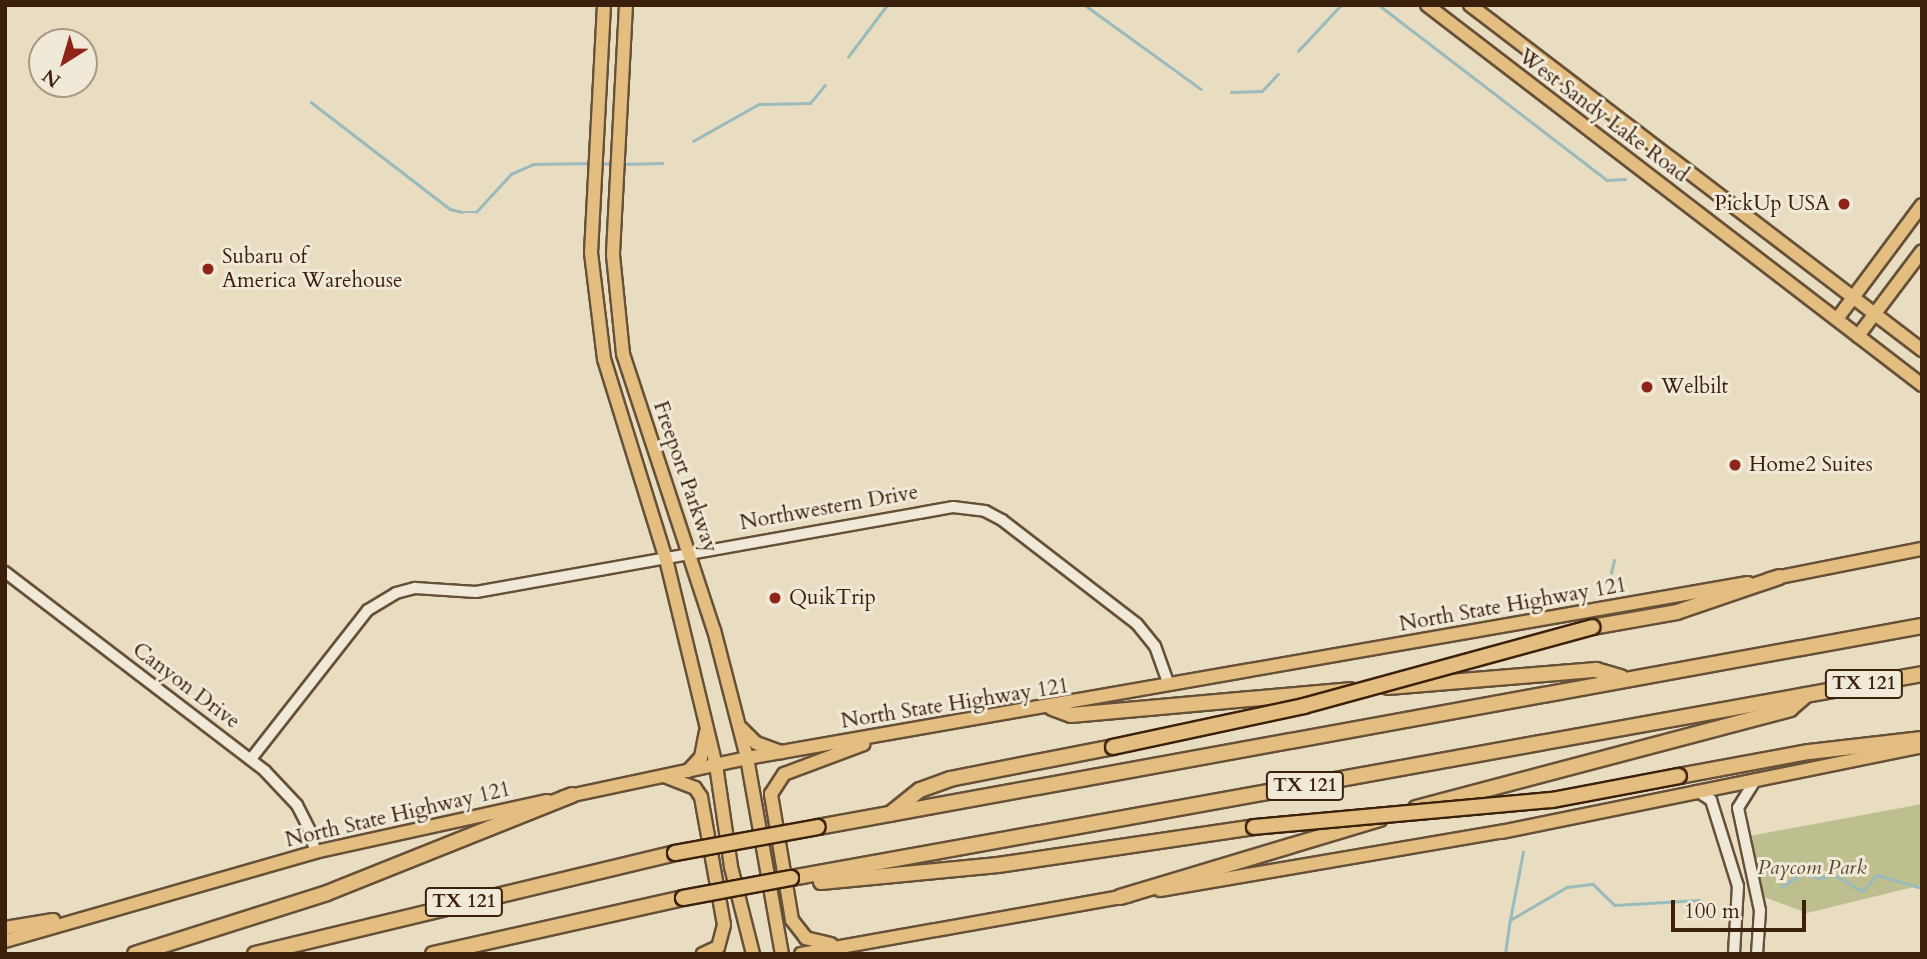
<!DOCTYPE html>
<html>
<head>
<meta charset="utf-8">
<style>
  body { margin:0 }
  #map { position:relative; width:1927px; height:959px; overflow:hidden; background:#e8ddc1; font-family:Cardo,serif }
  div>[style] { position:absolute }
  .green>* { inset:0; background:#bdbf8e }
  .stream>* { height:2.5px; margin:-1.25px; padding:0 1.25px; transform-origin:1.25px; border-radius:1.25px; background:#9ababb }
  .roads { filter:drop-shadow(2px 0 #665038) drop-shadow(-2px 0 #665038) drop-shadow(0 2px #665038) drop-shadow(0 -2px #665038) }
  .minor>* { height:10px; margin:-5px; padding:0 5px; transform-origin:5px; border-radius:5px; background:#f0e9d7 }
  .major>* { height:12px; margin:-6px; padding:0 6px; transform-origin:6px; border-radius:6px; background:#e4be80 }
  .highway>* { height:14px; margin:-7px; padding:0 7px; transform-origin:7px; border-radius:7px; background:#e4be80 }
  .bridges { filter:drop-shadow(2px 0 #3b210b) drop-shadow(-2px 0 #3b210b) drop-shadow(0 2px #3b210b) drop-shadow(0 -2px #3b210b) }
  .highway-bridge>* { height:14px; margin:-7px; padding:0 7px; transform-origin:7px; border-radius:7px; background:#e4be80 }
  .dots>* { width:19px; height:19px; translate:-50% -50%; box-sizing:border-box; border:4px solid #f0e9d7; border-radius:50% }
  span { translate:-50% -50%; white-space:nowrap; text-align:center; line-height:1.15; -webkit-text-stroke:6px #f0e9d7; paint-order:stroke }
  .shield-label span { padding:2px 5px; background:#f0e9d7; border:2px solid; border-radius:5px; -webkit-text-stroke-width:0 }
  .shield-label { font-size:19px; color:#3b210b; font-weight:700 }
  .street-label { font-size:21px; color:#3b210b }
  .poi-label { font-size:21px; color:#3b210b }
  .right { translate:-100% -50%; text-align:right }
  .left { translate:0 -50%; text-align:left }
  .park-label { font-size:21px; color:#5c482c; font-style:italic }
  .frame { position:absolute; inset:0; border:7px solid #3b210b; pointer-events:none }
  .north { position:absolute; left:28px; top:28px; width:70px; height:70px; box-sizing:border-box; background:#f0e9d7; border:2px solid #a89985; border-radius:50%; rotate:217deg; font-size:19px; font-weight:700; line-height:28px; text-align:center; color:#3b210b }
  .north::after { content:''; display:block; margin:auto; width:24px; height:32px; background:#8f2418; clip-path:polygon(50% 0,100% 100%,50% 72%,0 100%) }
  .scale { position:absolute; left:1671px; top:900px; width:135px; height:32px; box-sizing:border-box; border:4px solid #3b210b; border-top:0; padding-left:9px; font-size:21px; line-height:24px; white-space:nowrap; color:#3b210b; -webkit-text-stroke:5px #f0e9d7; paint-order:stroke }
</style>
</head>
<body>
<div id="map">
  <div class="green">
    <div style="clip-path:polygon(1922px 804px,1922px 885px,1807px 913px,1764px 897px,1744px 837px)"></div>
  </div>
  <div class="stream">
    <div style="left:1085px;top:5px;width:143px;rotate:35.9deg"></div>
    <div style="left:1379px;top:5px;width:287px;rotate:37.5deg"></div>
    <div style="left:1607px;top:180px;width:18px;rotate:-3deg"></div>
    <div style="left:1298px;top:51px;width:63px;rotate:-46.9deg"></div>
    <div style="left:848px;top:57px;width:65px;rotate:-53.1deg"></div>
    <div style="left:1231px;top:92px;width:31px;rotate:-2deg"></div>
    <div style="left:1262px;top:91px;width:23px;rotate:-47deg"></div>
    <div style="left:311px;top:102px;width:175px;rotate:37.6deg"></div>
    <div style="left:450px;top:209px;width:12px;rotate:14deg"></div>
    <div style="left:462px;top:212px;width:14px"></div>
    <div style="left:476px;top:212px;width:52px;rotate:-47.4deg"></div>
    <div style="left:511px;top:174px;width:24px;rotate:-24deg"></div>
    <div style="left:533px;top:164px;width:60px;rotate:-1deg"></div>
    <div style="left:693px;top:141px;width:76px;rotate:-29.3deg"></div>
    <div style="left:759px;top:104px;width:51px;rotate:-1.1deg"></div>
    <div style="left:810px;top:103px;width:23px;rotate:-50deg"></div>
    <div style="left:599px;top:163px;width:15px;rotate:4deg"></div>
    <div style="left:620px;top:164px;width:42px;rotate:-1.4deg"></div>
    <div style="left:1611px;top:573px;width:13px;rotate:-77deg"></div>
    <div style="left:1781px;top:887px;width:26px;rotate:-32deg"></div>
    <div style="left:1803px;top:873px;width:17px;rotate:17deg"></div>
    <div style="left:1819px;top:878px;width:16px;rotate:-11deg"></div>
    <div style="left:1835px;top:875px;width:31px;rotate:31deg"></div>
    <div style="left:1862px;top:891px;width:22px;rotate:-47deg"></div>
    <div style="left:1877px;top:875px;width:47px;rotate:16.1deg"></div>
    <div style="left:1510px;top:920px;width:69px;rotate:-79.2deg"></div>
    <div style="left:1505px;top:954px;width:34px;rotate:-82deg"></div>
    <div style="left:1510px;top:920px;width:66px;rotate:-30.1deg"></div>
    <div style="left:1567px;top:887px;width:26px;rotate:-7deg"></div>
    <div style="left:1593px;top:884px;width:30px;rotate:44deg"></div>
    <div style="left:1615px;top:905px;width:84px;rotate:-3.4deg"></div>
  </div>
  <div class="roads">
    <div class="minor">
      <div style="left:5px;top:572px;width:327px;rotate:37.4deg"></div>
      <div style="left:265px;top:771px;width:47px;rotate:46.7deg"></div>
      <div style="left:297px;top:805px;width:30px;rotate:63deg"></div>
      <div style="left:311px;top:832px;width:20px;rotate:79deg"></div>
      <div style="left:251px;top:759px;width:189px;rotate:-51.9deg"></div>
      <div style="left:368px;top:610px;width:33px;rotate:-31deg"></div>
      <div style="left:396px;top:593px;width:20px;rotate:-15deg"></div>
      <div style="left:415px;top:588px;width:61px;rotate:3.8deg"></div>
      <div style="left:476px;top:592px;width:485px;rotate:-10.1deg"></div>
      <div style="left:953px;top:507px;width:32px;rotate:7deg"></div>
      <div style="left:985px;top:511px;width:19px;rotate:28deg"></div>
      <div style="left:1002px;top:520px;width:170px;rotate:37.6deg"></div>
      <div style="left:1137px;top:624px;width:28px;rotate:51deg"></div>
      <div style="left:1155px;top:646px;width:41px;rotate:70.3deg"></div>
      <div style="left:1756px;top:779px;width:34px;rotate:122deg"></div>
      <div style="left:1738px;top:808px;width:105px;rotate:77.9deg"></div>
      <div style="left:1760px;top:911px;width:43px;rotate:94deg"></div>
      <div style="left:1697px;top:791px;width:17px;rotate:33deg"></div>
      <div style="left:1711px;top:800px;width:90px;rotate:72.6deg"></div>
      <div style="left:1738px;top:886px;width:68px;rotate:93.4deg"></div>
    </div>
    <div class="major">
      <div style="left:604px;top:5px;width:248px;rotate:93deg"></div>
      <div style="left:591px;top:253px;width:107px;rotate:83deg"></div>
      <div style="left:604px;top:359px;width:209px;rotate:72.8deg"></div>
      <div style="left:666px;top:559px;width:212px;rotate:76.4deg"></div>
      <div style="left:716px;top:765px;width:103px;rotate:81.6deg"></div>
      <div style="left:731px;top:867px;width:90px;rotate:75.8deg"></div>
      <div style="left:626px;top:5px;width:250px;rotate:93deg"></div>
      <div style="left:613px;top:255px;width:100px;rotate:84.2deg"></div>
      <div style="left:623px;top:354px;width:291px;rotate:71.8deg"></div>
      <div style="left:714px;top:630px;width:132px;rotate:75.5deg"></div>
      <div style="left:747px;top:758px;width:199px;rotate:79.9deg"></div>
      <div style="left:1427px;top:5px;width:624px;rotate:37.51deg"></div>
      <div style="left:1470px;top:5px;width:569px;rotate:37.35deg"></div>
      <div style="left:1837px;top:319px;width:142px;rotate:-53.3deg"></div>
      <div style="left:1858px;top:336px;width:106px;rotate:-53deg"></div>
      <div style="left:1770px;top:579px;width:155px;rotate:-11.2deg"></div>
      <div style="left:741px;top:728px;width:21px;rotate:45deg"></div>
      <div style="left:756px;top:743px;width:27px;rotate:20deg"></div>
      <div style="left:688px;top:771px;width:19px;rotate:-47deg"></div>
      <div style="left:701px;top:757px;width:25px;rotate:-79deg"></div>
      <div style="left:664px;top:776px;width:33px;rotate:21deg"></div>
      <div style="left:695px;top:788px;width:11px;rotate:56deg"></div>
      <div style="left:701px;top:797px;width:130px;rotate:79.8deg"></div>
      <div style="left:724px;top:925px;width:23px;rotate:105deg"></div>
      <div style="left:718px;top:947px;width:17px;rotate:155deg"></div>
      <div style="left:564px;top:797px;width:187px;rotate:-12deg"></div>
      <div style="left:747px;top:758px;width:1016px;rotate:-9.92deg"></div>
      <div style="left:1160px;top:890px;width:346px;rotate:-9.7deg"></div>
      <div style="left:1501px;top:832px;width:430px;rotate:-11.5deg"></div>
      <div style="left:5px;top:928px;width:49px;rotate:-9.5deg"></div>
      <div style="left:5px;top:941px;width:323px;rotate:-16deg"></div>
      <div style="left:315px;top:852px;width:238px;rotate:-12.4deg"></div>
      <div style="left:831px;top:944px;width:26px;rotate:-167deg"></div>
      <div style="left:806px;top:938px;width:23px;rotate:-128deg"></div>
      <div style="left:792px;top:920px;width:128px;rotate:-99.5deg"></div>
      <div style="left:771px;top:794px;width:24px;rotate:-57deg"></div>
      <div style="left:784px;top:774px;width:85px;rotate:-20.6deg"></div>
      <div style="left:801px;top:954px;width:332px;rotate:-10.1deg"></div>
    </div>
    <div class="highway">
      <div style="left:1592px;top:627px;width:86px;rotate:-10deg"></div>
      <div style="left:1677px;top:612px;width:108px;rotate:-18.9deg"></div>
      <div style="left:1388px;top:687px;width:209px;rotate:-4.7deg"></div>
      <div style="left:1596px;top:670px;width:26px;rotate:16deg"></div>
      <div style="left:1052px;top:708px;width:20px;rotate:20deg"></div>
      <div style="left:1071px;top:715px;width:280px;rotate:-5.1deg"></div>
      <div style="left:1679px;top:776px;width:132px;rotate:-10.5deg"></div>
      <div style="left:1809px;top:752px;width:114px;rotate:-6.6deg"></div>
      <div style="left:1416px;top:808px;width:387px;rotate:-14.8deg"></div>
      <div style="left:1790px;top:709px;width:20px;rotate:-41deg"></div>
      <div style="left:890px;top:814px;width:38px;rotate:-39deg"></div>
      <div style="left:920px;top:790px;width:32px;rotate:-20deg"></div>
      <div style="left:950px;top:779px;width:166px;rotate:-11.1deg"></div>
      <div style="left:818px;top:827px;width:1122px;rotate:-10.32deg"></div>
      <div style="left:791px;top:878px;width:1149px;rotate:-10.22deg"></div>
      <div style="left:821px;top:882px;width:178px;rotate:-5.5deg"></div>
      <div style="left:998px;top:865px;width:259px;rotate:-8.4deg"></div>
      <div style="left:1120px;top:897px;width:271px;rotate:-16.7deg"></div>
      <div style="left:135px;top:954px;width:201px;rotate:-17.6deg"></div>
      <div style="left:327px;top:893px;width:264px;rotate:-21.8deg"></div>
      <div style="left:255px;top:954px;width:432px;rotate:-13.5deg"></div>
      <div style="left:433px;top:954px;width:256px;rotate:-12.6deg"></div>
    </div>
  </div>
  <div class="bridges">
    <div class="highway-bridge">
      <div style="left:1113px;top:747px;width:195px;rotate:-12.1deg"></div>
      <div style="left:1304px;top:706px;width:299px;rotate:-15.3deg"></div>
      <div style="left:1254px;top:827px;width:299px;rotate:-5.2deg"></div>
      <div style="left:1552px;top:800px;width:129px;rotate:-10.7deg"></div>
      <div style="left:675px;top:853px;width:145px;rotate:-10.3deg"></div>
      <div style="left:683px;top:898px;width:110px;rotate:-10.5deg"></div>
    </div>
  </div>
  <div class="dots">
    <div style="left:1844px;top:204px;background:#8f2418"></div>
    <div style="left:208px;top:269px;background:#8f2418"></div>
    <div style="left:1647px;top:387px;background:#8f2418"></div>
    <div style="left:1735px;top:465px;background:#8f2418"></div>
    <div style="left:775px;top:598px;background:#8f2418"></div>
  </div>
  <div class="shield-label">
    <span style="left:1864px;top:684px">TX 121</span>
    <span style="left:1305px;top:786px">TX 121</span>
    <span style="left:464px;top:902px">TX 121</span>
  </div>
  <div class="street-label">
    <span style="left:1603px;top:116px;rotate:37deg">West Sandy Lake Road</span>
    <span style="left:685px;top:477px;rotate:71deg">Freeport Parkway</span>
    <span style="left:829px;top:508px;rotate:-10deg">Northwestern Drive</span>
    <span style="left:1513px;top:605px;rotate:-10deg">North State Highway 121</span>
    <span style="left:186px;top:686px;rotate:37deg">Canyon Drive</span>
    <span style="left:955px;top:704px;rotate:-9deg">North State Highway 121</span>
    <span style="left:398px;top:815px;rotate:-13deg">North State Highway 121</span>
  </div>
  <div class="poi-label">
    <span class="right" style="left:1830px;top:204px">PickUp USA</span>
    <span class="left" style="left:222px;top:269px">Subaru of<br>America Warehouse</span>
    <span class="left" style="left:1661px;top:387px">Welbilt</span>
    <span class="left" style="left:1749px;top:465px">Home2 Suites</span>
    <span class="left" style="left:789px;top:598px">QuikTrip</span>
  </div>
  <div class="park-label">
    <span style="left:1812px;top:868px">Paycom Park</span>
  </div>
  <div class="frame"></div>
  <div class="north">N</div>
  <div class="scale">100 m</div>
</div>
</body>
</html>
